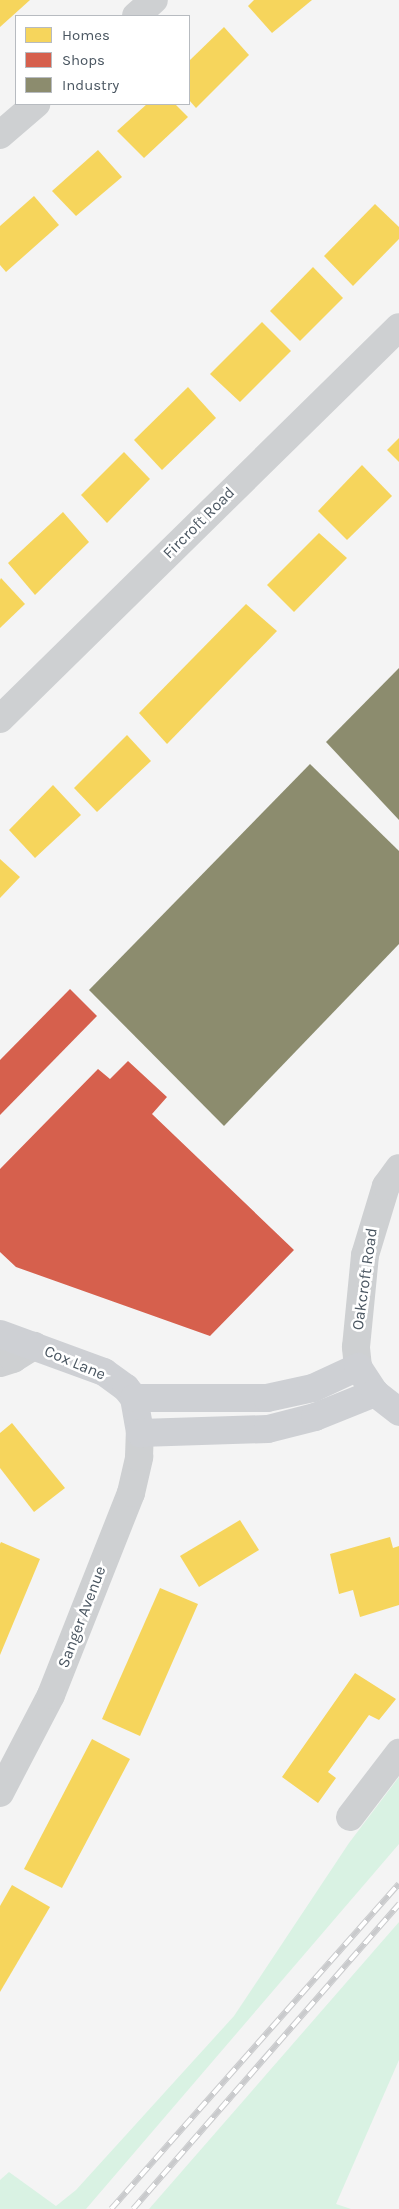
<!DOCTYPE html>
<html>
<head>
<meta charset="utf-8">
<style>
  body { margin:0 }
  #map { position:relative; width:399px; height:2209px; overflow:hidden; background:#f4f4f4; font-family:Karla,sans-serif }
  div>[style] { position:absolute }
  .green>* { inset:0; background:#d9f2e3 }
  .homes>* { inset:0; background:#f6d55c }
  .shops>* { inset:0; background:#d6604d }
  .industry>* { inset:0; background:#8c8c6e }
  .street>* { height:28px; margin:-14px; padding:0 14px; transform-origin:14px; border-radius:14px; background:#ced0d2 }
  .secondary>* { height:28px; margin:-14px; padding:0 14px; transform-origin:14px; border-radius:14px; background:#ced0d4 }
  .rail>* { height:5.5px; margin-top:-2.75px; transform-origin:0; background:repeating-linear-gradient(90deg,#fff 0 11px,#c9cacc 0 22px); box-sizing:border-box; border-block:1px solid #c9cacc }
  span { translate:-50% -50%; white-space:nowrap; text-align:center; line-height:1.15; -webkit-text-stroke:5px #fff; paint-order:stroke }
  .street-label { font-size:16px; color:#4a5661 }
  .legend { position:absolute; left:15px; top:15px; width:175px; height:90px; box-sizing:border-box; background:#fff; border:1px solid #b7bbc0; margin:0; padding:6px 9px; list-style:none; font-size:15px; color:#4a5661 }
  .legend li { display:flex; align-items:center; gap:10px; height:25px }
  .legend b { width:25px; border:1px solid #b7bbc0 }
</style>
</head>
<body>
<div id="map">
  <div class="green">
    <div style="clip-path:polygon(399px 1777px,399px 1844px,86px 2209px,0 2209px,0 2180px,9px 2172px,56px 2206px,76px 2190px,234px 2016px,349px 1843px)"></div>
    <div style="clip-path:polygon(399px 1922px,399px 2060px,336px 2204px,351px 2209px,149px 2209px)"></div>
  </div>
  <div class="homes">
    <div style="clip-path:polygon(0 0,30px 0,0 27px)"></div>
    <div style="clip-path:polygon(254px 0,312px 0,272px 33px,248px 6px)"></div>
    <div style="clip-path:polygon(224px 27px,249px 55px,196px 108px,189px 100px,189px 61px)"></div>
    <div style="clip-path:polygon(147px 104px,175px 104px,188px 117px,144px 158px,117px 131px)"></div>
    <div style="clip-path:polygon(98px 150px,122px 177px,76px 216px,52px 191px)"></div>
    <div style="clip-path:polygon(34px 196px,59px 225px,6px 272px,0 265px,0 226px)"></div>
    <div style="clip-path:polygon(375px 204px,399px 227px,399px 239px,353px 286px,324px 256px)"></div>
    <div style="clip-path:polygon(313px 267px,343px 298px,300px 341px,270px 311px)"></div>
    <div style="clip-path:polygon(262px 322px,291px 351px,240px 402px,210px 374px)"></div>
    <div style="clip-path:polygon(188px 387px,216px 418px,162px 470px,134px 440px)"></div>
    <div style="clip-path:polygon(399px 438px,399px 462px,387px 450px)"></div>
    <div style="clip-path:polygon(124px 452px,150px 479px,107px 523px,81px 495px)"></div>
    <div style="clip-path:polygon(362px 465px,392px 496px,347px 540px,318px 511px)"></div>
    <div style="clip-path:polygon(63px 512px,89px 542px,35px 595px,8px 563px)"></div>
    <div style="clip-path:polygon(319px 533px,347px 558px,294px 612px,267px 585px)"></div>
    <div style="clip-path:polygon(1px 578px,25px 604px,0 628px,0 580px)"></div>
    <div style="clip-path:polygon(246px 604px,277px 631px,167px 744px,139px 713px)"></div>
    <div style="clip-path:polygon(127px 735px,151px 761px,97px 812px,74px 788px)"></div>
    <div style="clip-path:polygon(53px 785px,81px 815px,35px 858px,9px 830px)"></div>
    <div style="clip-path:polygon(0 859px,20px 877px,0 898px)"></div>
    <div style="clip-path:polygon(12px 1423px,65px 1488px,34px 1512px,0 1468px,0 1433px)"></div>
    <div style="clip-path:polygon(240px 1520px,259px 1550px,199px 1587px,180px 1556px)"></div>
    <div style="clip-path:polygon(390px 1537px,393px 1548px,399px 1546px,399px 1605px,360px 1617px,353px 1590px,339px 1594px,330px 1554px)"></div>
    <div style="clip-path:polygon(1px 1542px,40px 1559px,0 1655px,0 1544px)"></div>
    <div style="clip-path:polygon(160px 1588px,198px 1604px,140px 1736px,102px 1719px)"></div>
    <div style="clip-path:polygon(355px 1673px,396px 1699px,379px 1720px,369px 1715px,328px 1772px,336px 1778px,318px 1803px,282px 1777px)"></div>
    <div style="clip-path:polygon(92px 1739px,130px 1759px,62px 1888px,24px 1869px)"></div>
    <div style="clip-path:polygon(12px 1885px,50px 1907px,0 1992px,0 1906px)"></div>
  </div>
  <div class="shops">
    <div style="clip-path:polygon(70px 989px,97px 1016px,0 1115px,0 1060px)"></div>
    <div style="clip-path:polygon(128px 1061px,167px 1097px,152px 1114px,294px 1250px,210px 1336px,16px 1267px,0 1252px,0 1169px,98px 1069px,110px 1079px)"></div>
  </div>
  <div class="industry">
    <div style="clip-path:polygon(399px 668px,399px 820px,326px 742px)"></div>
    <div style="clip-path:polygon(310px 764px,399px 851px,399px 944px,224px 1126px,89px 990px)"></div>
  </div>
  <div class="street">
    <div style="left:136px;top:16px;width:24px;rotate:-42deg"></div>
    <div style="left:0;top:135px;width:48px;rotate:-40.7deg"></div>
    <div style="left:0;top:719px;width:559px;rotate:-44.49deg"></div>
    <div style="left:0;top:1363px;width:14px;rotate:-17deg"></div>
    <div style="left:13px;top:1359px;width:25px;rotate:-32deg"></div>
    <div style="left:358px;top:1367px;width:20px;rotate:-96deg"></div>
    <div style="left:356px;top:1347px;width:92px;rotate:-84.4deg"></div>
    <div style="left:365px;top:1255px;width:72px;rotate:-73.1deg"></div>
    <div style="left:386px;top:1186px;width:22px;rotate:-54deg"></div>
    <div style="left:0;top:1793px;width:110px;rotate:-62.5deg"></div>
    <div style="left:51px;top:1695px;width:217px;rotate:-68.4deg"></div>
    <div style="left:131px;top:1493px;width:37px;rotate:-77deg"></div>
    <div style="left:139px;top:1457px;width:24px;rotate:-88deg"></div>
    <div style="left:350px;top:1817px;width:81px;rotate:-52.6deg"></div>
  </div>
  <div class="secondary">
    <div style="left:0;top:1334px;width:111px;rotate:20.1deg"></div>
    <div style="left:104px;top:1372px;width:27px;rotate:36deg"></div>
    <div style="left:126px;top:1388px;width:13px;rotate:51deg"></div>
    <div style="left:134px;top:1398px;width:36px;rotate:80deg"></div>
    <div style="left:140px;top:1433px;width:128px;rotate:-1.8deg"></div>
    <div style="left:268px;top:1429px;width:49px;rotate:-14.3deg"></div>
    <div style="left:315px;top:1417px;width:65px;rotate:-21.8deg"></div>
    <div style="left:134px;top:1398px;width:133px"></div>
    <div style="left:267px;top:1398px;width:47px;rotate:-12.3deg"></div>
    <div style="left:313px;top:1388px;width:50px;rotate:-25deg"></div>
    <div style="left:358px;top:1367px;width:31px;rotate:57deg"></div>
    <div style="left:375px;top:1393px;width:31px;rotate:38deg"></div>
  </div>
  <div class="rail">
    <div style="left:111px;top:2209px;width:434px;rotate:-48.5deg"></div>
    <div style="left:133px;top:2209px;width:405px;rotate:-48.9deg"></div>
  </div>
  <div class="street-label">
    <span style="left:199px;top:523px;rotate:-45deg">Fircroft Road</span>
    <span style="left:365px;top:1279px;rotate:-82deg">Oakcroft Road</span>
    <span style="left:75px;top:1363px;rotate:23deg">Cox Lane</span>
    <span style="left:82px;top:1617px;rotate:-69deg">Sanger Avenue</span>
  </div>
  <ul class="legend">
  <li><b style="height:14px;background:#f6d55c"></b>Homes</li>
  <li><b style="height:14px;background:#d6604d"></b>Shops</li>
  <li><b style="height:14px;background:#8c8c6e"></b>Industry</li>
  </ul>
</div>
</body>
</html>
